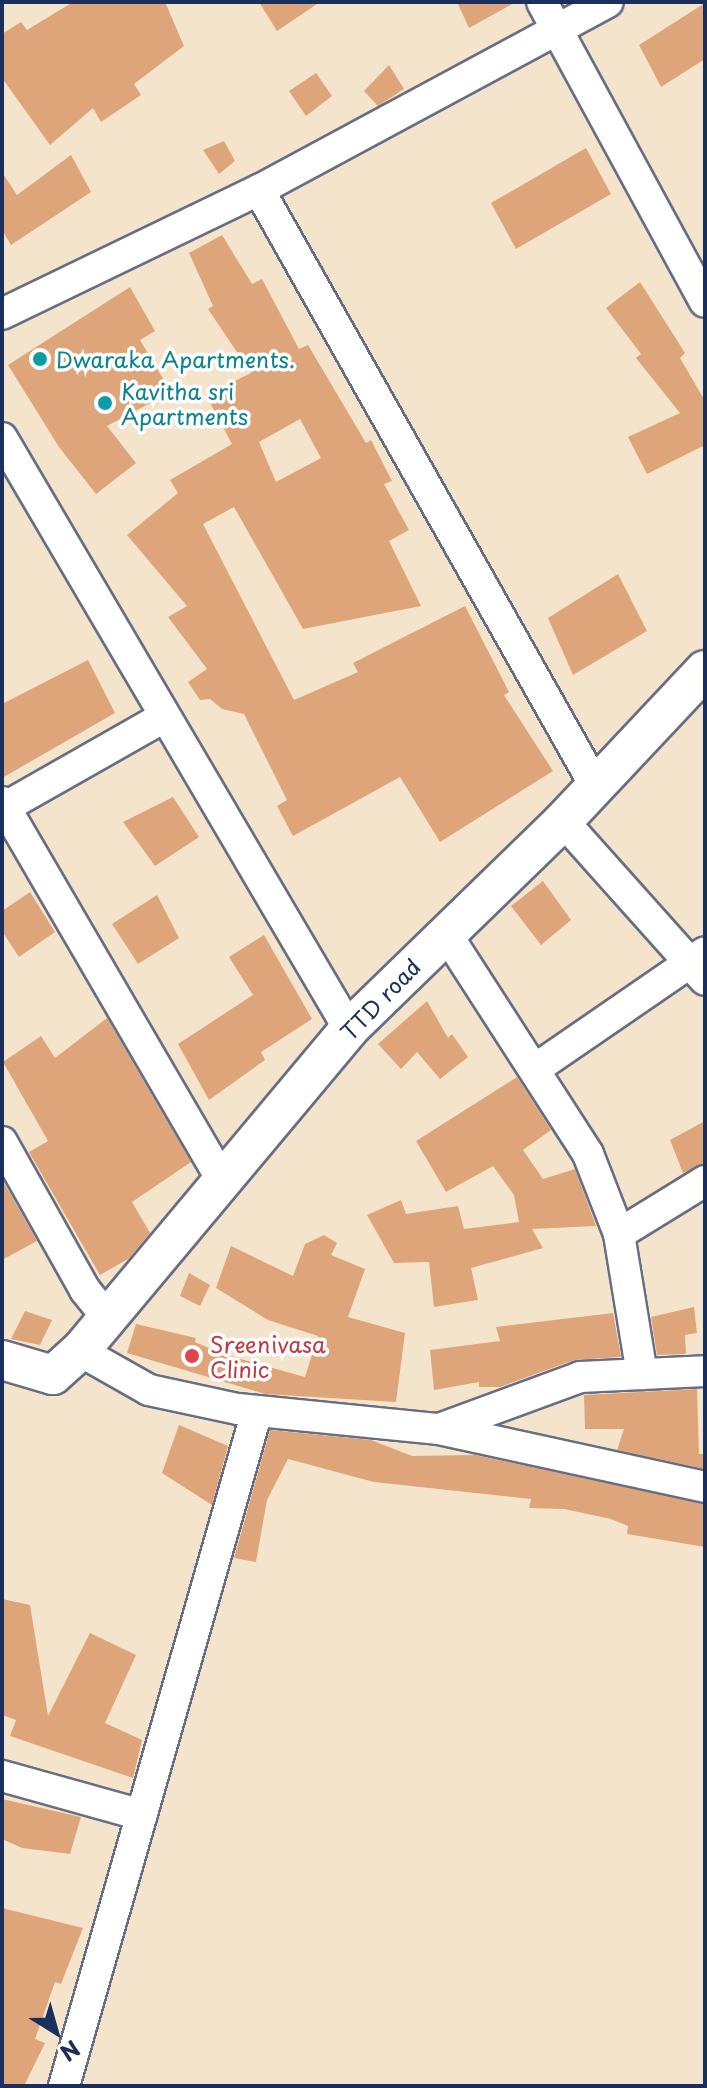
<!DOCTYPE html>
<html>
<head>
<meta charset="utf-8">
<style>
  body { margin:0 }
  #map { position:relative; width:707px; height:2088px; overflow:hidden; background:#f5e4cc; font-family:"Playpen Sans",sans-serif }
  div>[style] { position:absolute }
  .building>* { inset:0; background:#dea57a }
  .roads { filter:drop-shadow(2px 0 #676e84) drop-shadow(-2px 0 #676e84) drop-shadow(0 2px #676e84) drop-shadow(0 -2px #676e84) }
  .minor>* { height:30px; margin:-15px; padding:0 15px; transform-origin:15px; border-radius:15px; background:#fff }
  .tertiary>* { height:38px; margin:-19px; padding:0 19px; transform-origin:19px; border-radius:19px; background:#fff }
  .dots>* { width:22px; height:22px; translate:-50% -50%; box-sizing:border-box; border:4px solid #fff; border-radius:50% }
  span { translate:-50% -50%; white-space:nowrap; text-align:center; line-height:1.15; -webkit-text-stroke:7px #fff; paint-order:stroke }
  .culture-label { font-size:22px; color:#0d838f }
  .left { translate:0 -50%; text-align:left }
  .street-label { font-size:22px; color:#1b2f5e }
  .health-label { font-size:22px; color:#be3a42 }
  .frame { position:absolute; inset:0; border:4px solid #1b2f5e; pointer-events:none }
  .north { position:absolute; left:16px; top:1992px; width:80px; height:80px; -webkit-text-stroke:6px #fff; paint-order:stroke; rotate:143deg; font-size:22px; font-weight:700; line-height:32px; text-align:center; color:#1b2f5e }
  .north::after { content:''; display:block; margin:auto; width:28px; height:36px; background:#1b2f5e; clip-path:polygon(50% 0,100% 100%,50% 72%,0 100%) }
</style>
</head>
<body>
<div id="map">
  <div class="building">
    <div style="clip-path:polygon(73px 2px,165px 2px,184px 46px,134px 84px,141px 95px,101px 122px,93px 108px,50px 145px,2px 78px,2px 34px,21px 22px,27px 30px)"></div>
    <div style="clip-path:polygon(259px 2px,320px 2px,277px 31px)"></div>
    <div style="clip-path:polygon(457px 2px,516px 2px,469px 28px)"></div>
    <div style="clip-path:polygon(705px 3px,705px 59px,661px 87px,639px 45px)"></div>
    <div style="clip-path:polygon(389px 65px,404px 89px,378px 106px,364px 91px)"></div>
    <div style="clip-path:polygon(316px 73px,332px 96px,306px 116px,289px 91px)"></div>
    <div style="clip-path:polygon(224px 141px,235px 161px,219px 174px,203px 150px)"></div>
    <div style="clip-path:polygon(586px 148px,611px 194px,516px 249px,491px 203px)"></div>
    <div style="clip-path:polygon(71px 155px,91px 192px,11px 245px,2px 230px,2px 172px,17px 195px)"></div>
    <div style="clip-path:polygon(evenodd,222px 235px,252px 284px,262px 279px,299px 349px,308px 345px,366px 443px,371px 440px,392px 481px,384px 484px,409px 530px,389px 541px,421px 606px,303px 629px,234px 507px,203px 524px,294px 700px,358px 672px,353px 663px,465px 606px,509px 692px,504px 695px,553px 771px,440px 842px,400px 777px,293px 836px,277px 806px,287px 800px,244px 714px,222px 709px,210px 699px,200px 700px,188px 682px,207px 669px,168px 617px,187px 606px,127px 535px,178px 493px,170px 480px,232px 444px,206px 395px,251px 373px,208px 309px,213px 306px,189px 253px,222px 235px,300px 419px,321px 458px,276px 482px,259px 442px,300px 419px)"></div>
    <div style="clip-path:polygon(640px 282px,685px 353px,680px 358px,705px 401px,705px 445px,647px 474px,628px 437px,680px 413px,636px 358px,641px 354px,606px 308px)"></div>
    <div style="clip-path:polygon(130px 287px,155px 331px,140px 340px,171px 392px,107px 426px,136px 463px,96px 494px,59px 447px,8px 365px)"></div>
    <div style="clip-path:polygon(618px 574px,647px 631px,573px 675px,548px 618px)"></div>
    <div style="clip-path:polygon(88px 660px,115px 713px,2px 778px,2px 704px)"></div>
    <div style="clip-path:polygon(173px 797px,199px 837px,155px 866px,123px 822px)"></div>
    <div style="clip-path:polygon(543px 881px,571px 920px,541px 945px,511px 906px)"></div>
    <div style="clip-path:polygon(30px 892px,55px 932px,19px 957px,2px 931px,2px 911px)"></div>
    <div style="clip-path:polygon(157px 895px,179px 938px,138px 964px,112px 924px)"></div>
    <div style="clip-path:polygon(264px 935px,312px 1019px,261px 1052px,265px 1060px,209px 1100px,178px 1044px,253px 995px,229px 957px)"></div>
    <div style="clip-path:polygon(427px 1001px,448px 1038px,452px 1034px,468px 1057px,440px 1079px,417px 1052px,401px 1069px,378px 1044px)"></div>
    <div style="clip-path:polygon(107px 1018px,191px 1162px,132px 1202px,150px 1233px,128px 1259px,100px 1275px,29px 1152px,48px 1141px,3px 1062px,41px 1036px,55px 1058px)"></div>
    <div style="clip-path:polygon(517px 1077px,551px 1130px,523px 1150px,543px 1179px,575px 1169px,596px 1226px,532px 1229px,543px 1248px,471px 1268px,478px 1300px,434px 1307px,429px 1262px,394px 1263px,367px 1215px,401px 1200px,406px 1214px,458px 1206px,464px 1229px,519px 1222px,514px 1195px,493px 1166px,446px 1192px,416px 1141px)"></div>
    <div style="clip-path:polygon(705px 1121px,705px 1163px,683px 1173px,670px 1140px)"></div>
    <div style="clip-path:polygon(2px 1179px,37px 1241px,2px 1260px)"></div>
    <div style="clip-path:polygon(324px 1235px,337px 1243px,331px 1255px,365px 1269px,348px 1317px,405px 1333px,396px 1402px,265px 1394px,127px 1353px,136px 1324px,196px 1338px,195px 1342px,223px 1354px,305px 1377px,318px 1336px,268px 1320px,216px 1288px,231px 1246px,293px 1276px,305px 1244px)"></div>
    <div style="clip-path:polygon(189px 1273px,210px 1285px,200px 1306px,180px 1296px)"></div>
    <div style="clip-path:polygon(694px 1307px,697px 1333px,685px 1335px,686px 1354px,657px 1355px,651px 1317px)"></div>
    <div style="clip-path:polygon(25px 1311px,52px 1320px,40px 1345px,11px 1339px)"></div>
    <div style="clip-path:polygon(613px 1313px,621px 1357px,574px 1360px,500px 1387px,479px 1387px,479px 1382px,434px 1390px,430px 1350px,500px 1341px,496px 1327px)"></div>
    <div style="clip-path:polygon(697px 1389px,699px 1454px,705px 1454px,705px 1469px,617px 1450px,624px 1429px,585px 1429px,584px 1395px)"></div>
    <div style="clip-path:polygon(179px 1425px,228px 1446px,212px 1505px,162px 1473px)"></div>
    <div style="clip-path:polygon(270px 1430px,371px 1440px,412px 1456px,475px 1455px,705px 1504px,705px 1547px,627px 1534px,628px 1526px,611px 1519px,564px 1509px,529px 1508px,531px 1499px,374px 1482px,288px 1459px,267px 1500px,256px 1562px,234px 1558px)"></div>
    <div style="clip-path:polygon(2px 1599px,30px 1605px,48px 1716px,90px 1633px,136px 1655px,105px 1723px,142px 1740px,133px 1778px,10px 1736px,16px 1720px,2px 1715px)"></div>
    <div style="clip-path:polygon(2px 1799px,81px 1817px,70px 1854px,22px 1848px,2px 1839px)"></div>
    <div style="clip-path:polygon(2px 1908px,83px 1928px,61px 1984px,55px 1982px,35px 2039px,45px 2043px,24px 2086px,2px 2086px)"></div>
  </div>
  <div class="roads">
    <div class="minor">
      <div style="left:542px;top:2px;width:341px;rotate:61.5deg"></div>
      <div style="left:259px;top:190px;width:686px;rotate:60.56deg"></div>
      <div style="left:2px;top:314px;width:285px;rotate:-25.8deg"></div>
      <div style="left:259px;top:190px;width:396px;rotate:-28.3deg"></div>
      <div style="left:2px;top:438px;width:685px;rotate:59.58deg"></div>
      <div style="left:2px;top:802px;width:441px;rotate:59.8deg"></div>
      <div style="left:2px;top:809px;width:184px;rotate:-29.6deg"></div>
      <div style="left:563px;top:821px;width:213px;rotate:48.2deg"></div>
      <div style="left:445px;top:932px;width:264px;rotate:57.2deg"></div>
      <div style="left:588px;top:1154px;width:86px;rotate:68.8deg"></div>
      <div style="left:619px;top:1234px;width:142px;rotate:80.7deg"></div>
      <div style="left:535px;top:1069px;width:206px;rotate:-34.5deg"></div>
      <div style="left:2px;top:1142px;width:170px;rotate:60.7deg"></div>
      <div style="left:85px;top:1290px;width:35px;rotate:51deg"></div>
      <div style="left:619px;top:1234px;width:101px;rotate:-31.6deg"></div>
      <div style="left:80px;top:1351px;width:79px;rotate:29.5deg"></div>
      <div style="left:149px;top:1390px;width:91px;rotate:12.1deg"></div>
      <div style="left:238px;top:1409px;width:202px;rotate:5.7deg"></div>
      <div style="left:439px;top:1429px;width:150px;rotate:-20.2deg"></div>
      <div style="left:580px;top:1377px;width:125px;rotate:-2.7deg"></div>
      <div style="left:439px;top:1429px;width:272px;rotate:12.3deg"></div>
      <div style="left:2px;top:1776px;width:145px;rotate:15.6deg"></div>
      <div style="left:64px;top:2086px;width:702px;rotate:-74.04deg"></div>
    </div>
    <div class="tertiary">
      <div style="left:2px;top:1360px;width:53px;rotate:16.4deg"></div>
      <div style="left:53px;top:1375px;width:36px;rotate:-42deg"></div>
      <div style="left:80px;top:1351px;width:420px;rotate:-50.1deg"></div>
      <div style="left:349px;top:1029px;width:298px;rotate:-44.2deg"></div>
      <div style="left:563px;top:821px;width:207px;rotate:-46.8deg"></div>
    </div>
  </div>
  <div class="dots">
    <div style="left:40px;top:359px;background:#0f9aa8"></div>
    <div style="left:105px;top:403px;background:#0f9aa8"></div>
    <div style="left:192px;top:1356px;background:#e0444e"></div>
  </div>
  <div class="culture-label">
    <span class="left" style="left:56px;top:359px">Dwaraka Apartments.</span>
    <span class="left" style="left:121px;top:403px">Kavitha sri<br>Apartments</span>
  </div>
  <div class="street-label">
    <span style="left:380px;top:999px;rotate:-46deg">TTD road</span>
  </div>
  <div class="health-label">
    <span class="left" style="left:210px;top:1356px">Sreenivasa<br>Clinic</span>
  </div>
  <div class="frame"></div>
  <div class="north">N</div>
</div>
</body>
</html>
